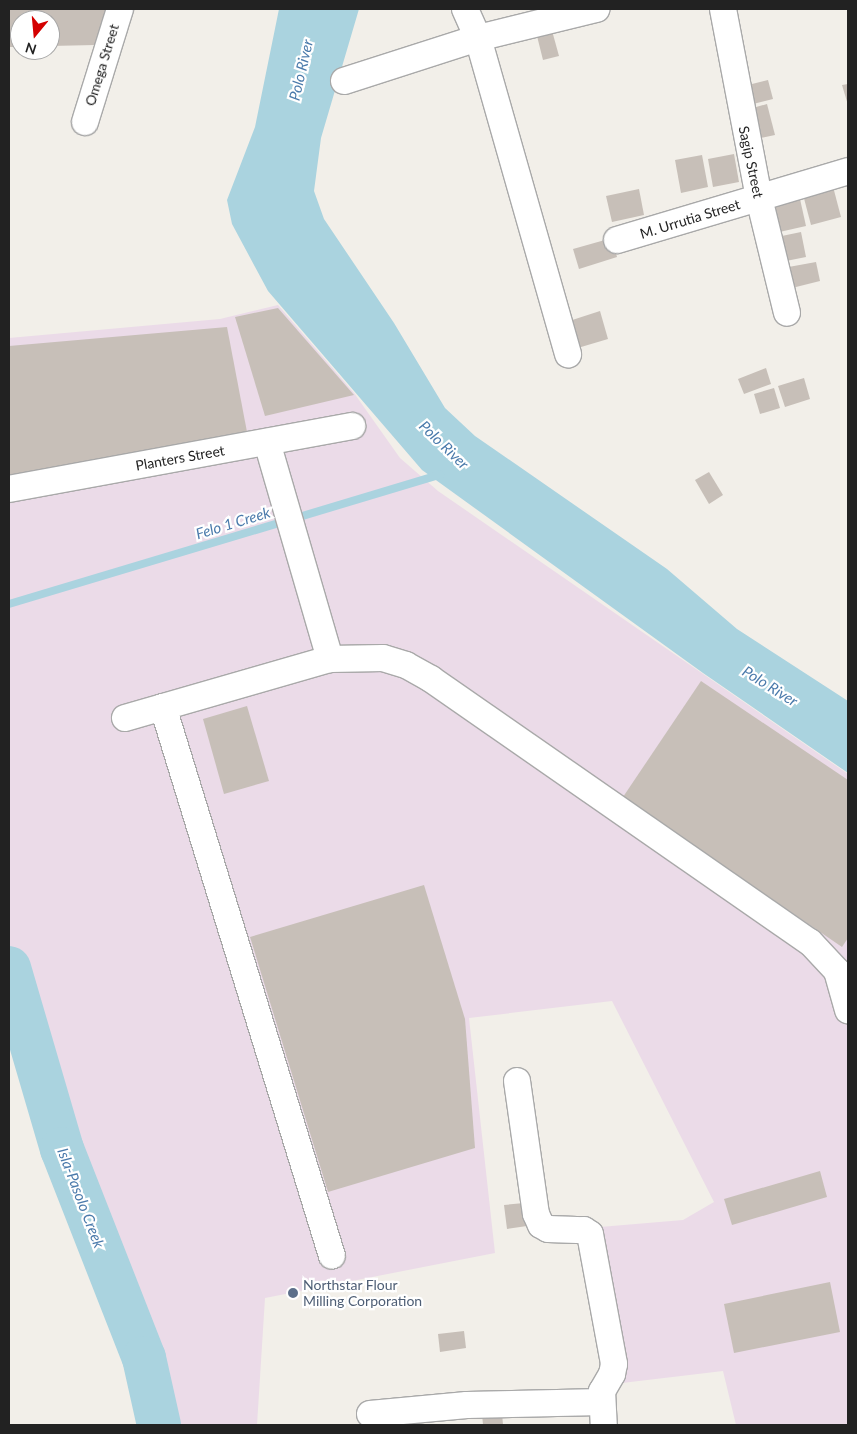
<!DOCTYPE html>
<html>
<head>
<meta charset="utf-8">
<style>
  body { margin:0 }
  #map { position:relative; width:857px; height:1434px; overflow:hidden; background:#f2efe9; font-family:Lato,sans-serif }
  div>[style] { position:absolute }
  .industrial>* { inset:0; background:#ebdbe8 }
  .water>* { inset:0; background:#aad3df }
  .stream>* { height:8px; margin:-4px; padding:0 4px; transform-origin:4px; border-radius:4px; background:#aad3df }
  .river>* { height:44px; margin:-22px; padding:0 22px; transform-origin:22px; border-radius:22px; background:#aad3df }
  .building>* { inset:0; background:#c7bfb8 }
  .roads { filter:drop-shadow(1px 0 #a9a9a9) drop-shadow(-1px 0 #a9a9a9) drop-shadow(0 1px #a9a9a9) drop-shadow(0 -1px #a9a9a9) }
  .minor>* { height:26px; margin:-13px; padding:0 13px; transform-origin:13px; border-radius:13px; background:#fff }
  .dots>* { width:14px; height:14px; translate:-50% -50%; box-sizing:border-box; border:2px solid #fff; border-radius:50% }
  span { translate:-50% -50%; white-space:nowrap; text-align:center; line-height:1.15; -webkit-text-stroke:4.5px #fff; paint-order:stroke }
  .street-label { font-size:14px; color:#222 }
  .service-label { font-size:14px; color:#4e5e75 }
  .left { translate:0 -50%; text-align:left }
  .water-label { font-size:15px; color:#4a7aab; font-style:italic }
  .frame { position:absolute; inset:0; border:10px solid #222; pointer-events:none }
  .north { position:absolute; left:10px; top:10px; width:50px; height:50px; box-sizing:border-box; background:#fff; border:1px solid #a7a7a7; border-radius:50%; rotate:197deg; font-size:14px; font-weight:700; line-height:20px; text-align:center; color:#222 }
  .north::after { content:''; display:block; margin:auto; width:18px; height:22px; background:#d40000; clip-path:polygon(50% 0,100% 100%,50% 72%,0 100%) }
</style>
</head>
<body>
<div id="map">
  <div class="industrial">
    <div style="clip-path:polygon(278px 305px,354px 393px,400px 458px,438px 491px,848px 774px,848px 1425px,736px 1425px,723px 1371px,622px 1383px,600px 1227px,683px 1220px,714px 1202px,612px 1001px,469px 1018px,495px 1253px,265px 1298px,257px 1425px,178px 1425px,141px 1317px,83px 1211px,53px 1124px,9px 969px,9px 338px,220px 319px)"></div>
  </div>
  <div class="water">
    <div style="clip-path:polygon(279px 9px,359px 9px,321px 138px,314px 191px,324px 219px,394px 323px,445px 408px,475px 436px,667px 569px,737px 629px,848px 701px,848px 773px,703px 673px,422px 470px,268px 291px,232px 224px,227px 200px,255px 127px)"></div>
  </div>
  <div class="stream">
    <div style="left:9px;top:604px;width:450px;rotate:-16.7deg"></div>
  </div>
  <div class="river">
    <div style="left:9px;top:968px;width:189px;rotate:73.7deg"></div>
    <div style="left:62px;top:1149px;width:225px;rotate:68.6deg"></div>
    <div style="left:144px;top:1358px;width:69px;rotate:77.4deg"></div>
  </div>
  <div class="building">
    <div style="clip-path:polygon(9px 9px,106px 9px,95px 45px,50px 46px,50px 20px,20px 20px,20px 47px,9px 47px)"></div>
    <div style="clip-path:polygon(551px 27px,559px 56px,543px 60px,536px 32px)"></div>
    <div style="clip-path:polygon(768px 80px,773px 99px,749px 105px,744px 86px)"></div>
    <div style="clip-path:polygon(848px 84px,848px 105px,842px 85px)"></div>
    <div style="clip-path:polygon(767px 104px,775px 135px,756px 139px,749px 109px)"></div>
    <div style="clip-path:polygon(734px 154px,739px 182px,713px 187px,708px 159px)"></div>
    <div style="clip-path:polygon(702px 155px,708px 187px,681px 193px,675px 160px)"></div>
    <div style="clip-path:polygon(831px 179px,841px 217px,811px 225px,801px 187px)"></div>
    <div style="clip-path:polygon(639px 189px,644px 215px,612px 222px,606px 196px)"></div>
    <div style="clip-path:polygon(798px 190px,806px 226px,775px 233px,767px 197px)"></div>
    <div style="clip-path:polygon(801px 232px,806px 257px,781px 262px,777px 237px)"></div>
    <div style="clip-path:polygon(612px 238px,617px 257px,579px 269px,573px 249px)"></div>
    <div style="clip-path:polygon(816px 262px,820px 281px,788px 289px,783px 268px)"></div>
    <div style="clip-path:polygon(278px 308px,354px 395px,265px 416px,235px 317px)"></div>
    <div style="clip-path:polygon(600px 311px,608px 339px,571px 350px,563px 323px)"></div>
    <div style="clip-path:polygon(227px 327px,247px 432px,9px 476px,9px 346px)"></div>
    <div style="clip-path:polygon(766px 368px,771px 384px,744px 394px,738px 379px)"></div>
    <div style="clip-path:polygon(804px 378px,810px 399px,785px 407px,778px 386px)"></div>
    <div style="clip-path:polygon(774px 388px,780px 408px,760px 414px,754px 394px)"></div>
    <div style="clip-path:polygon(709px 472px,723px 495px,709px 504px,695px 480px)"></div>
    <div style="clip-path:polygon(701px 681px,848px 780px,848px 938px,842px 947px,623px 797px)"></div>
    <div style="clip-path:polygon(247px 706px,269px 781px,224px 794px,203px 719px)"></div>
    <div style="clip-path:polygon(424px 885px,465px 1019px,475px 1148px,328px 1192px,250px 937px)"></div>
    <div style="clip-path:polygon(820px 1171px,827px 1197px,732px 1225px,724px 1199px)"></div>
    <div style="clip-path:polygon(524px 1203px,527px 1226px,507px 1229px,504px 1205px)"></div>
    <div style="clip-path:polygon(830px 1282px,840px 1332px,734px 1353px,724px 1304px)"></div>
    <div style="clip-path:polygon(464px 1331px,466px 1348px,440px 1352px,438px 1334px)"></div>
    <div style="clip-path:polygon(502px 1413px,503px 1425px,483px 1425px,482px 1414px)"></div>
  </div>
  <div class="roads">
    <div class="minor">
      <div style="left:465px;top:9px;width:32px;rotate:66deg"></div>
      <div style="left:478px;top:38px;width:329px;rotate:74.1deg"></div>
      <div style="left:723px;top:9px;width:192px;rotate:79.2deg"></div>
      <div style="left:759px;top:198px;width:118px;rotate:76.3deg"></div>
      <div style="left:344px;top:81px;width:141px;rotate:-17.8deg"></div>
      <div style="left:478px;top:38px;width:122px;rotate:-13.8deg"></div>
      <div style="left:85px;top:122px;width:118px;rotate:-72.8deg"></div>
      <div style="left:617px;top:240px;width:241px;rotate:-16.6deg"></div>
      <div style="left:267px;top:442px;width:226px;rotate:73.8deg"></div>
      <div style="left:9px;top:489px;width:349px;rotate:-10.4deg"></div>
      <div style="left:163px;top:707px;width:574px;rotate:72.89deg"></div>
      <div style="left:125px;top:718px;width:213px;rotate:-16.1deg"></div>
      <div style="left:330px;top:659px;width:53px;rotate:-1.1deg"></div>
      <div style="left:383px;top:658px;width:24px;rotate:17deg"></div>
      <div style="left:406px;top:665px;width:29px;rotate:29deg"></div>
      <div style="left:431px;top:679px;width:461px;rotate:34.8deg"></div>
      <div style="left:810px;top:942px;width:40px;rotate:47deg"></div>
      <div style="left:837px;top:971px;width:41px;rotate:74.2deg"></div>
      <div style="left:517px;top:1081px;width:134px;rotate:81.9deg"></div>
      <div style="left:536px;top:1214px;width:12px;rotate:66deg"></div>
      <div style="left:541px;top:1225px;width:8px;rotate:30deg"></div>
      <div style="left:548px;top:1229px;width:36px;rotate:2deg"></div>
      <div style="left:584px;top:1230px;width:7px;rotate:34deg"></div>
      <div style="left:590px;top:1234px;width:132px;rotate:79.5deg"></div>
      <div style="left:614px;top:1364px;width:10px;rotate:101deg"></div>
      <div style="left:612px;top:1374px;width:20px;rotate:120deg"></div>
      <div style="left:602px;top:1391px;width:34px;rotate:87deg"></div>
      <div style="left:370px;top:1414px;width:97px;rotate:-5.3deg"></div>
      <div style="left:467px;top:1405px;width:135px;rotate:-1.3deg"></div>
    </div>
  </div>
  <div class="dots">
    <div style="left:293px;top:1293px;background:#5c6f8a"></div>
  </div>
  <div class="street-label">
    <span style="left:102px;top:65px;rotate:-73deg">Omega Street</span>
    <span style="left:751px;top:162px;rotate:78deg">Sagip Street</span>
    <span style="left:690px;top:219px;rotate:-17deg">M. Urrutia Street</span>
    <span style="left:180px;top:458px;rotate:-10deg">Planters Street</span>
  </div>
  <div class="service-label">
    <span class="left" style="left:303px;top:1293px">Northstar Flour<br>Milling Corporation</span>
  </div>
  <div class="water-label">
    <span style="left:301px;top:70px;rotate:-77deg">Polo River</span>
    <span style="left:444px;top:445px;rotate:44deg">Polo River</span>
    <span style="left:233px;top:523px;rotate:-17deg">Felo 1 Creek</span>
    <span style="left:770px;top:686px;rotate:32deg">Polo River</span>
    <span style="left:81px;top:1198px;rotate:69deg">Isla-Pasolo Creek</span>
  </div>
  <div class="frame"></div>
  <div class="north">N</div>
</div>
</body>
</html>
